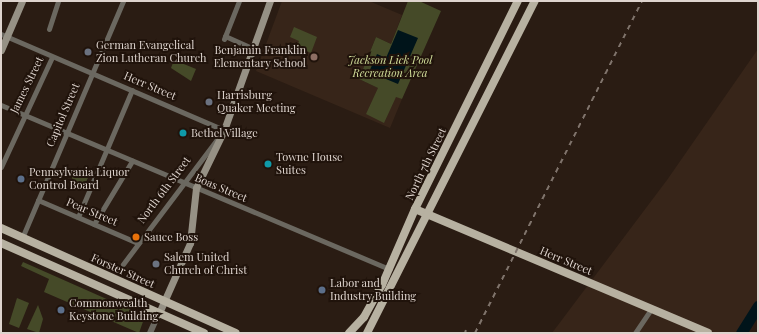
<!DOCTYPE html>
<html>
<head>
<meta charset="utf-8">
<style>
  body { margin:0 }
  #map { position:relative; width:759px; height:334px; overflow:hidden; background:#2a1c13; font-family:"Playfair Display",serif }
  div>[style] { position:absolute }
  .built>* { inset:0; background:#372519 }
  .green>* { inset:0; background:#454a28 }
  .round { border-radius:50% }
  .water>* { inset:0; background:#00141a }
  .river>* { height:11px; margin:-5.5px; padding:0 5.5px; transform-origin:5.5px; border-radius:5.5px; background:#00141a }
  .minor>* { height:5px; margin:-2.5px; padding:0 2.5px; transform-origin:2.5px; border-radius:2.5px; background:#6b6860 }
  .tertiary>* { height:6px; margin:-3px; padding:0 3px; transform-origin:3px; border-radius:3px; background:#6b6860 }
  .secondary>* { height:7px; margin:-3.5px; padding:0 3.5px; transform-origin:3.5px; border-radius:3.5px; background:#969185 }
  .primary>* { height:8px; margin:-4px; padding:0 4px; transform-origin:4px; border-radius:4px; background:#b7b1a1 }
  .rail>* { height:2px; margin-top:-1px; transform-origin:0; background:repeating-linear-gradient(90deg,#80746c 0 5px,transparent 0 10px) }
  .dots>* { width:11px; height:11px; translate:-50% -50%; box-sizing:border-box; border:2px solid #20130b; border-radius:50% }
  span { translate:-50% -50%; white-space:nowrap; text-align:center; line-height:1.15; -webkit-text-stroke:4px #20130b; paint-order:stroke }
  .poi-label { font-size:11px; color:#ded4ce }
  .left { translate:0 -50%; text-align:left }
  .right { translate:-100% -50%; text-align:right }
  .park-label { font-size:11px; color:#d0dc99; font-style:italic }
  .street-label { font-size:11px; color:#ded4ce }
  .frame { position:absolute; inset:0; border:2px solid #ded4ce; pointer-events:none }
</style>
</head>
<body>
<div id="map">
  <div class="built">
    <div style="clip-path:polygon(282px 1px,369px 1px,402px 15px,391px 44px,376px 37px,359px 79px,402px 99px,390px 128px,256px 71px)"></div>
    <div style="clip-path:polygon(758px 49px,758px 313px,746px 333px,552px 333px,667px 180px)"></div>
  </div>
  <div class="green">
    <div style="clip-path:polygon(408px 1px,419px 1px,441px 11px,402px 99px,396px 97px,384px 123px,366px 114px,378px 88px,359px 79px,376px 37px,391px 44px)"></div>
    <div style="clip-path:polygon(294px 27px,317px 37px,311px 53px,297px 47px,299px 41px,290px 37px)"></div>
    <div style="clip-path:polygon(174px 60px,196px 69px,191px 81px,171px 68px)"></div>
    <div class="round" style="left:72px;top:169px;width:16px;height:16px"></div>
    <div style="clip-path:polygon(23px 262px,145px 316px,139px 333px,44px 292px,49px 279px,21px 266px)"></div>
    <div style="clip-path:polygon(17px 298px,29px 303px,19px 328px,9px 324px)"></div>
    <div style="clip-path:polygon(38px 305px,43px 319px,39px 333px,27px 329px)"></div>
  </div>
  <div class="water">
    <div style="clip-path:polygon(398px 30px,418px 38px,398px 84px,369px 72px,377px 54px,386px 58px)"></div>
  </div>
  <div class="river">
    <div style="left:741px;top:333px;width:32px;rotate:-58deg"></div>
  </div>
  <div class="minor">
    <div style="left:49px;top:29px;width:29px;rotate:-72deg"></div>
    <div style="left:1px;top:34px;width:243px;rotate:23.3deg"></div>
    <div style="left:224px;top:130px;width:168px;rotate:127deg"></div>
    <div style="left:225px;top:36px;width:30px;rotate:24deg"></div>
    <div style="left:224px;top:39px;width:41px;rotate:-68.5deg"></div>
    <div style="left:1px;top:105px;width:422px;rotate:22.9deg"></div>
    <div style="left:1px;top:167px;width:121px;rotate:-65.1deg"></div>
    <div style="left:38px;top:200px;width:109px;rotate:23.3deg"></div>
    <div style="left:78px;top:217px;width:138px;rotate:-67deg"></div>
    <div style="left:94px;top:224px;width:74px;rotate:-58.9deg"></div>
    <div style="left:22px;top:238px;width:258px;rotate:-66.9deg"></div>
    <div style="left:635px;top:333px;width:29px;rotate:-56deg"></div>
  </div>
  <div class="tertiary">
    <div style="left:150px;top:333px;width:22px;rotate:-66deg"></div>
  </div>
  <div class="secondary">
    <div style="left:1px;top:50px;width:53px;rotate:-66.8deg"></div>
    <div style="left:159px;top:313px;width:77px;rotate:-66.1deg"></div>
    <div style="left:190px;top:243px;width:55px;rotate:-83.8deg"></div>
    <div style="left:196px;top:188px;width:64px;rotate:-64.2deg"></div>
    <div style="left:224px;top:130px;width:137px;rotate:-70.4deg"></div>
  </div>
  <div class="primary">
    <div style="left:415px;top:209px;width:318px;rotate:22.9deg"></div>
    <div style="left:1px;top:228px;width:257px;rotate:24.1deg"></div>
    <div style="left:1px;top:243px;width:222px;rotate:23.9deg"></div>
    <div style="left:349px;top:333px;width:22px;rotate:-47deg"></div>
    <div style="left:364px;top:317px;width:37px;rotate:-61deg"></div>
    <div style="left:382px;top:285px;width:83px;rotate:-66.5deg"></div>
    <div style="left:415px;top:209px;width:232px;rotate:-63.7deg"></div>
    <div style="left:367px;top:333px;width:372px;rotate:-63.2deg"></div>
  </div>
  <div class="rail">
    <div style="left:465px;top:333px;width:3px;rotate:-72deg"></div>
    <div style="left:475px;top:333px;width:372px;rotate:-63.3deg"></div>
  </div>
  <div class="dots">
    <div style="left:88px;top:52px;background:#6b7280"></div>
    <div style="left:314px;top:57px;background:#8d6e63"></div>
    <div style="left:209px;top:102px;background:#6b7280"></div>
    <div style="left:183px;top:133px;background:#0f9aa8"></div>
    <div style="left:268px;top:164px;background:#0f9aa8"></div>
    <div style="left:21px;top:179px;background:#5c6f8a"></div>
    <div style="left:136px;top:237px;background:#e8710a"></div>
    <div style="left:156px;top:264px;background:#6b7280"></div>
    <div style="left:322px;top:290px;background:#5c6f8a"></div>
    <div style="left:61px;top:310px;background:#5c6f8a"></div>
  </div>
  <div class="poi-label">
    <span class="left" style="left:96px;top:52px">German Evangelical<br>Zion Lutheran Church</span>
    <span class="right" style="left:306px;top:57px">Benjamin Franklin<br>Elementary School</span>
    <span class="left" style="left:217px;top:102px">Harrisburg<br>Quaker Meeting</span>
    <span class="left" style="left:191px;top:133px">Bethel Village</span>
    <span class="left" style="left:276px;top:164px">Towne House<br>Suites</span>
    <span class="left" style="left:29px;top:179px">Pennsylvania Liquor<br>Control Board</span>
    <span class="left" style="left:144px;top:237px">Sauce Boss</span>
    <span class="left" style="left:164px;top:264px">Salem United<br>Church of Christ</span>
    <span class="left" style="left:330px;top:290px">Labor and<br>Industry Building</span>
    <span class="left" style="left:69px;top:310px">Commonwealth<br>Keystone Building</span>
  </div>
  <div class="park-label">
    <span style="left:390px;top:67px">Jackson Lick Pool<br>Recreation Area</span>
  </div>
  <div class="street-label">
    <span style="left:27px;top:85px;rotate:-64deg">James Street</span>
    <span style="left:150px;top:86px;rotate:23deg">Herr Street</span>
    <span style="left:63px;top:115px;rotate:-67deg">Capitol Street</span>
    <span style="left:426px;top:164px;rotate:-64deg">North 7th Street</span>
    <span style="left:221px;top:188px;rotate:23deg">Boas Street</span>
    <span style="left:164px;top:190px;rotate:-53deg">North 6th Street</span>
    <span style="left:92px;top:212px;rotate:23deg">Pear Street</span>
    <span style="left:566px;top:261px;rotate:23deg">Herr Street</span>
    <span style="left:123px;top:271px;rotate:24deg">Forster Street</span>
  </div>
  <div class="frame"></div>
</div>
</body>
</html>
